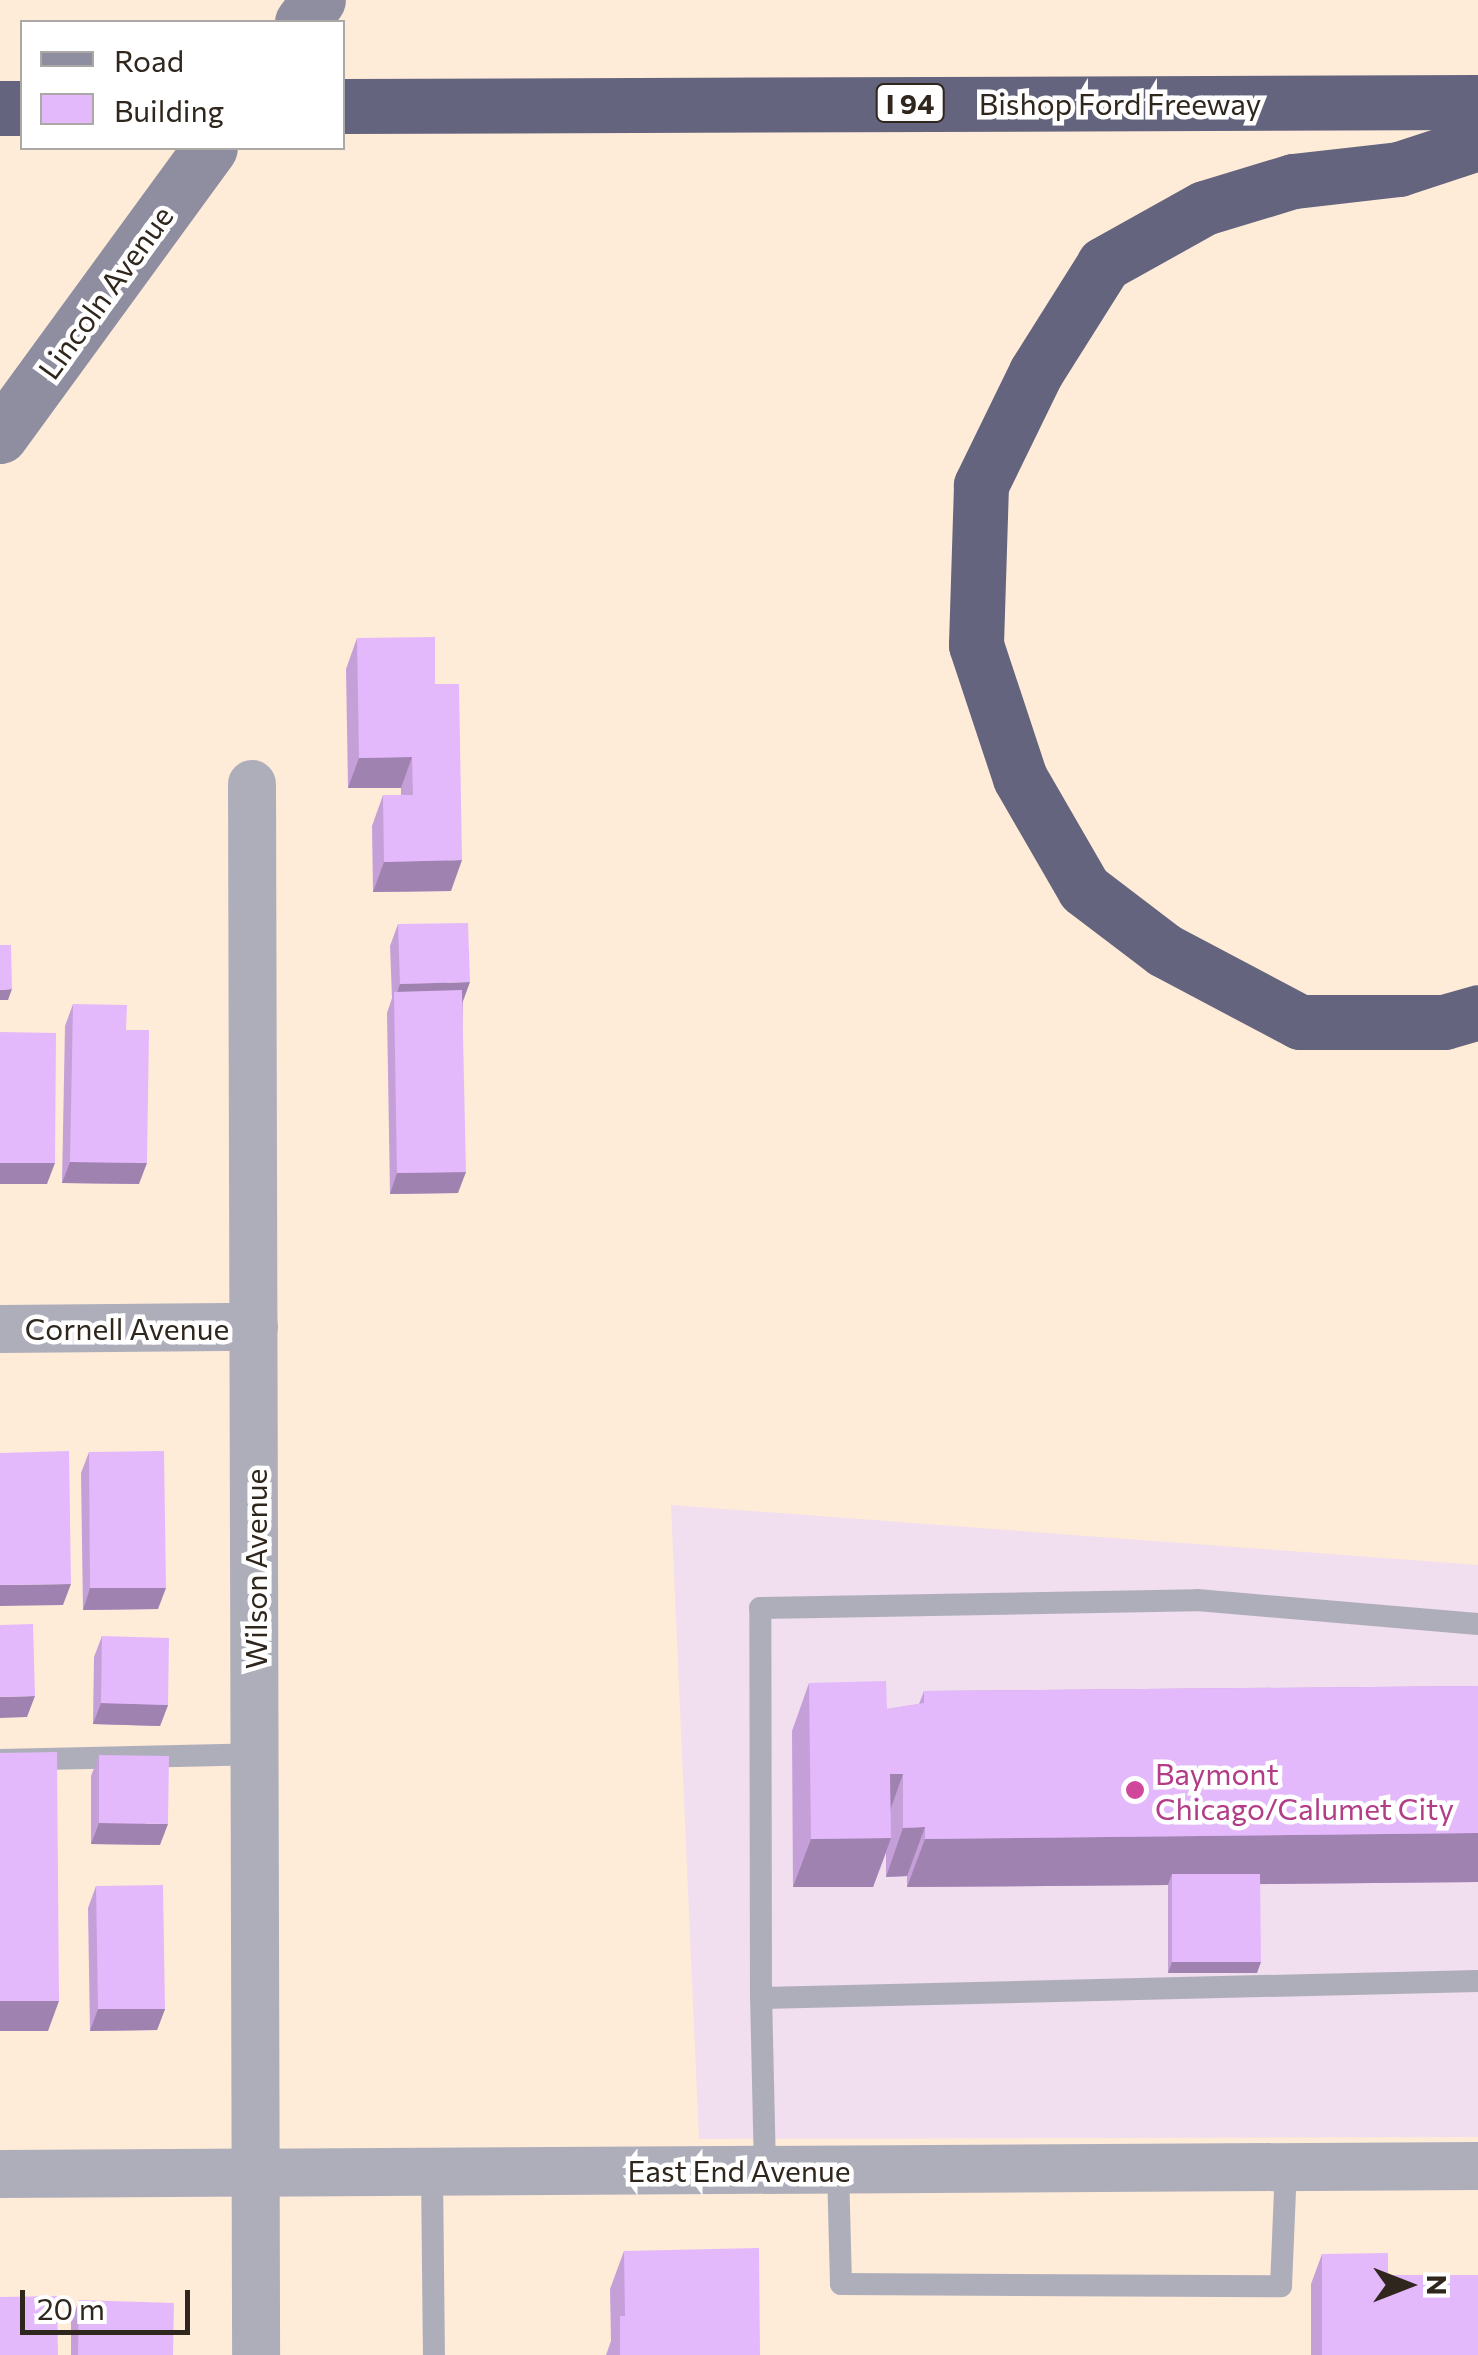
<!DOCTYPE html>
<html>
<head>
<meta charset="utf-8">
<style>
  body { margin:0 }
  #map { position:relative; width:1478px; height:2355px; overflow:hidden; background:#feecd8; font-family:Commissioner,sans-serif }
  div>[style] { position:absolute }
  .commercial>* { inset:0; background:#f1deee }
  .lane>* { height:22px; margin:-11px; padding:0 11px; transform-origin:11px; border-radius:11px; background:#aeaebb }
  .street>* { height:48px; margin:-24px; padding:0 24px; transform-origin:24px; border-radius:24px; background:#aeaebb }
  .secondary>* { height:55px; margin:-27.5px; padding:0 27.5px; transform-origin:27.5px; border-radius:27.5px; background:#8f8ea1 }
  .highway>* { height:55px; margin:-27.5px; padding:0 27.5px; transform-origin:27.5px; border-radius:27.5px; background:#65647e }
  .wall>* { inset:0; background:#c49fd8 }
  .shaded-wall>* { inset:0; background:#a082b0 }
  .building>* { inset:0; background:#e4b9fb }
  .dots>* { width:28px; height:28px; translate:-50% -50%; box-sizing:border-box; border:5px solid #fff; border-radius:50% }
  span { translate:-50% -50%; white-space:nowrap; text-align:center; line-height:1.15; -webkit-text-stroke:9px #fff; paint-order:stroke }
  .shield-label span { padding:2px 8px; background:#fff; border:2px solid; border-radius:8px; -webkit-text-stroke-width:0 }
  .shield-label { font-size:28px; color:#2f261d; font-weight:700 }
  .street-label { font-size:30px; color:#2f261d }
  .hotel-label { font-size:30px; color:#b23c85 }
  .left { translate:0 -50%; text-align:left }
  .legend { position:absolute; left:20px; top:20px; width:325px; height:130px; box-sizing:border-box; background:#fff; border:2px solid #aca8a5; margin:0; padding:12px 18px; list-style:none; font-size:30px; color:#2f261d }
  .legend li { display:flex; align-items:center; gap:20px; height:50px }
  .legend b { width:50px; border:2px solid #aca8a5 }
  .north { position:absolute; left:1358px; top:2235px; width:100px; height:100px; -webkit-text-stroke:8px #fff; paint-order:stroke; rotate:90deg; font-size:28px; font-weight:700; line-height:40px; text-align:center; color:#2f261d }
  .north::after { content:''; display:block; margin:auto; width:35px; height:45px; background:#2f261d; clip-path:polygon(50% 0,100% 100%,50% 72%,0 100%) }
  .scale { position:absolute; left:20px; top:2290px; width:170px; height:45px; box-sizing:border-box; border:5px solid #2f261d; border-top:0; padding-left:12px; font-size:30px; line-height:35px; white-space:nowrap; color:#2f261d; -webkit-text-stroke:8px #fff; paint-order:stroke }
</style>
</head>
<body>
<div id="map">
  <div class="commercial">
    <div style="clip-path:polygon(671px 1505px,1478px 1565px,1478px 2137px,699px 2139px)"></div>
  </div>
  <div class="lane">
    <div style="left:0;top:1760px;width:255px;rotate:-1.3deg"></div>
    <div style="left:761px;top:1998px;width:390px;rotate:-90.1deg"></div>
    <div style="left:760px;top:1608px;width:437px;rotate:-1deg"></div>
    <div style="left:1197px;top:1600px;width:282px;rotate:4.9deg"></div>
    <div style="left:838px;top:2169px;width:115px;rotate:88.5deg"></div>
    <div style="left:841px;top:2284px;width:440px;rotate:0.3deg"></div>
    <div style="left:1281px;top:2286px;width:119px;rotate:-87.6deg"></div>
    <div style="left:765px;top:2170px;width:172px;rotate:-91.3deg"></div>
    <div style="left:761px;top:1998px;width:717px;rotate:-1.36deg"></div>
    <div style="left:432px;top:2171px;width:184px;rotate:89.4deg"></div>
  </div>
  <div class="street">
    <div style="left:252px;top:784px;width:1571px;rotate:89.85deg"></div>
    <div style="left:0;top:1329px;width:254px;rotate:-0.5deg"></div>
    <div style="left:0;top:2174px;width:1478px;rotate:-0.31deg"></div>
  </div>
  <div class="secondary">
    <div style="left:302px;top:22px;width:27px;rotate:-54deg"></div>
    <div style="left:0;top:436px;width:356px;rotate:-53.9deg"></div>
  </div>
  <div class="highway">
    <div style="left:342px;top:106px;width:1136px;rotate:-0.2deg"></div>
    <div style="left:0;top:108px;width:22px"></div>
    <div style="left:1478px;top:143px;width:83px;rotate:161.8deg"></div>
    <div style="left:1399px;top:169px;width:107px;rotate:173.5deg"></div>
    <div style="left:1293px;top:181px;width:93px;rotate:163.1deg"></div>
    <div style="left:1204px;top:208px;width:115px;rotate:150.8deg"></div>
    <div style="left:1104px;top:264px;width:128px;rotate:122.2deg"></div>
    <div style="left:1036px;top:372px;width:126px;rotate:116deg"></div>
    <div style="left:981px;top:485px;width:160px;rotate:91.8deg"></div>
    <div style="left:976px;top:645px;width:140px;rotate:71.7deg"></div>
    <div style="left:1020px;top:778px;width:128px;rotate:60deg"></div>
    <div style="left:1084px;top:889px;width:101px;rotate:37.3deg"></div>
    <div style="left:1164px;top:950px;width:154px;rotate:27.9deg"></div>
    <div style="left:1300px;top:1022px;width:144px"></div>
    <div style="left:1444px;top:1022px;width:35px;rotate:-16deg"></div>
  </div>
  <div class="wall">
    <div style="clip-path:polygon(357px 638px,435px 684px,451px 891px,373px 892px,372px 826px,383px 795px,401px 795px,401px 788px,348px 788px,346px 669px)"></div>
    <div style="clip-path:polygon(398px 924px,463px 1002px,458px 1193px,390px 1194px,387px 1013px,392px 998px,390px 946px)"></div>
    <div style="clip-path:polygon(73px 1004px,126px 1030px,139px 1184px,62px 1183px,65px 1026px)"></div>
    <div style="clip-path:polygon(89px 1452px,158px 1609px,83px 1610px,81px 1473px)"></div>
    <div style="clip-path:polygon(102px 1636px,168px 1705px,160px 1726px,93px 1724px,94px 1657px)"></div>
    <div style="clip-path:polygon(809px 1683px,887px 1709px,919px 1704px,924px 1691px,1478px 1686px,1478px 1882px,1260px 1884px,1257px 1973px,1168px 1973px,1168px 1885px,907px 1887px,907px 1876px,886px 1877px,886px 1853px,873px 1887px,793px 1887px,792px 1731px)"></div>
    <div style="clip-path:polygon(99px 1755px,160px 1845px,91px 1844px,91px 1776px)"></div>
    <div style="clip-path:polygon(96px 1886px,165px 2009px,157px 2030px,90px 2031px,88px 1908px)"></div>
    <div style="clip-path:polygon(624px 2251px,760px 2355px,606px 2355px,611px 2341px,610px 2289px)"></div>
    <div style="clip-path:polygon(1322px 2254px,1388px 2275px,1478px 2355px,1311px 2355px,1311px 2284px)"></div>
    <div style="clip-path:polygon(79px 2300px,173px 2355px,71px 2355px,71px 2322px)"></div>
  </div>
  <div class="shaded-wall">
    <div style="clip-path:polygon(412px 757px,401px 788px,348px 788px,359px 758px)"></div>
    <div style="clip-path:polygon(462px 860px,451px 891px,373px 892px,384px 862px)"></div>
    <div style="clip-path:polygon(470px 982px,462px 1004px,395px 999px,400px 984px)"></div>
    <div style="clip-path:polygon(12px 989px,8px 1000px,0 1000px,0 990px)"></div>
    <div style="clip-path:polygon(70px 1162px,147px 1163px,139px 1184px,62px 1183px)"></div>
    <div style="clip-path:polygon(0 1163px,55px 1163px,47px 1184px,0 1184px)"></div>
    <div style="clip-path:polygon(466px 1172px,458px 1193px,390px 1194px,397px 1173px)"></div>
    <div style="clip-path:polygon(71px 1584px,63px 1605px,0 1606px,0 1585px)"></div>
    <div style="clip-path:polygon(90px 1588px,166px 1588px,158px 1609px,83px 1610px)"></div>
    <div style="clip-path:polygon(35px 1696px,27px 1717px,0 1718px,0 1697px)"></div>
    <div style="clip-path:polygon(101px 1703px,168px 1705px,160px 1726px,93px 1724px)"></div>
    <div style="clip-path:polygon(890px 1774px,903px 1774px,886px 1822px)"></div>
    <div style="clip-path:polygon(99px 1823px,168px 1824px,160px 1845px,91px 1844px)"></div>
    <div style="clip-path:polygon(925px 1827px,907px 1876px,886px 1877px,903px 1828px)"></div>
    <div style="clip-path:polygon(1478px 1833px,1478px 1882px,1172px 1885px,1172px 1874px,1168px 1885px,907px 1887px,925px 1839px)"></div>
    <div style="clip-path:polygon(891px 1838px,873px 1887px,793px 1887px,811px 1839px)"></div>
    <div style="clip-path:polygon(1172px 1962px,1261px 1962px,1257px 1973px,1168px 1973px)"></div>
    <div style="clip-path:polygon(0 2001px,59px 2001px,48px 2031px,0 2031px)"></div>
    <div style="clip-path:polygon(98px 2009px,165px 2009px,157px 2030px,90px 2031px)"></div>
  </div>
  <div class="building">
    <div style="clip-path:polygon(435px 637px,435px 684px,459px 684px,462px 860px,384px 862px,383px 795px,413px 795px,412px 757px,359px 758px,357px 638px)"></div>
    <div style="clip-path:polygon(468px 923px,470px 982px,400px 984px,398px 924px)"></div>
    <div style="clip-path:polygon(0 945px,11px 945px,12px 989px,0 990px)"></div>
    <div style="clip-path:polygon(462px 990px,466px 1172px,397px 1173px,394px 992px)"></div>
    <div style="clip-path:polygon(73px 1004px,127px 1005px,126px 1030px,149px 1030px,147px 1163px,70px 1162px)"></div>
    <div style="clip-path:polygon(0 1032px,56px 1033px,55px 1163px,0 1163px)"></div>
    <div style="clip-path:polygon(69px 1451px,71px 1584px,0 1585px,0 1453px)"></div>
    <div style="clip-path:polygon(164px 1451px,166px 1588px,90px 1588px,89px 1452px)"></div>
    <div style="clip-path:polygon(33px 1624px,35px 1696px,0 1697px,0 1625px)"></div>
    <div style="clip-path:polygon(102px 1636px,169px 1638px,168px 1705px,101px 1703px)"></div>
    <div style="clip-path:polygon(886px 1681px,887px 1709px,924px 1703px,924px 1691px,1478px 1686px,1478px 1833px,925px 1839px,925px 1827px,903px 1828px,903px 1774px,890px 1774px,891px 1838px,811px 1839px,809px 1683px)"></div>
    <div style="clip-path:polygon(57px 1752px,59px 2001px,0 2001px,0 1753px)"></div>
    <div style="clip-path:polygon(99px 1755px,169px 1756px,168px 1824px,99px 1823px)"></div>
    <div style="clip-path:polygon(1172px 1874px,1260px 1874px,1261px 1962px,1172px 1962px)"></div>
    <div style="clip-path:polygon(163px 1885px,165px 2009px,98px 2009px,96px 1886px)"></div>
    <div style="clip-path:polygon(759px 2248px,760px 2355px,620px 2355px,620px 2316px,625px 2316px,624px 2251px)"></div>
    <div style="clip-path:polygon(1388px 2253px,1388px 2275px,1478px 2275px,1478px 2355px,1322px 2355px,1322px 2254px)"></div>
    <div style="clip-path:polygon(57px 2296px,58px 2355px,0 2355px,0 2297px)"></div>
    <div style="clip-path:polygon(79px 2300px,174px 2303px,173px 2355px,78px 2355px)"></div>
  </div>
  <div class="dots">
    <div style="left:1135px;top:1790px;background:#d1479c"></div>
  </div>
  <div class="shield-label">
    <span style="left:910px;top:103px">I 94</span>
  </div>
  <div class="street-label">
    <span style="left:1120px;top:103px">Bishop Ford Freeway</span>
    <span style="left:105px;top:292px;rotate:-54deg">Lincoln Avenue</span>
    <span style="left:127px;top:1328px">Cornell Avenue</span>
    <span style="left:255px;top:1569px;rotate:-90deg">Wilson Avenue</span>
    <span style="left:739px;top:2170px">East End Avenue</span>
  </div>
  <div class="hotel-label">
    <span class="left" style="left:1155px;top:1790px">Baymont<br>Chicago/Calumet City</span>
  </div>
  <ul class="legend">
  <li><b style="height:12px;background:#8f8ea1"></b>Road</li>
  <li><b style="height:28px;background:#e4b9fb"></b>Building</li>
  </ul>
  <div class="north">N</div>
  <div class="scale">20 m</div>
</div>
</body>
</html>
